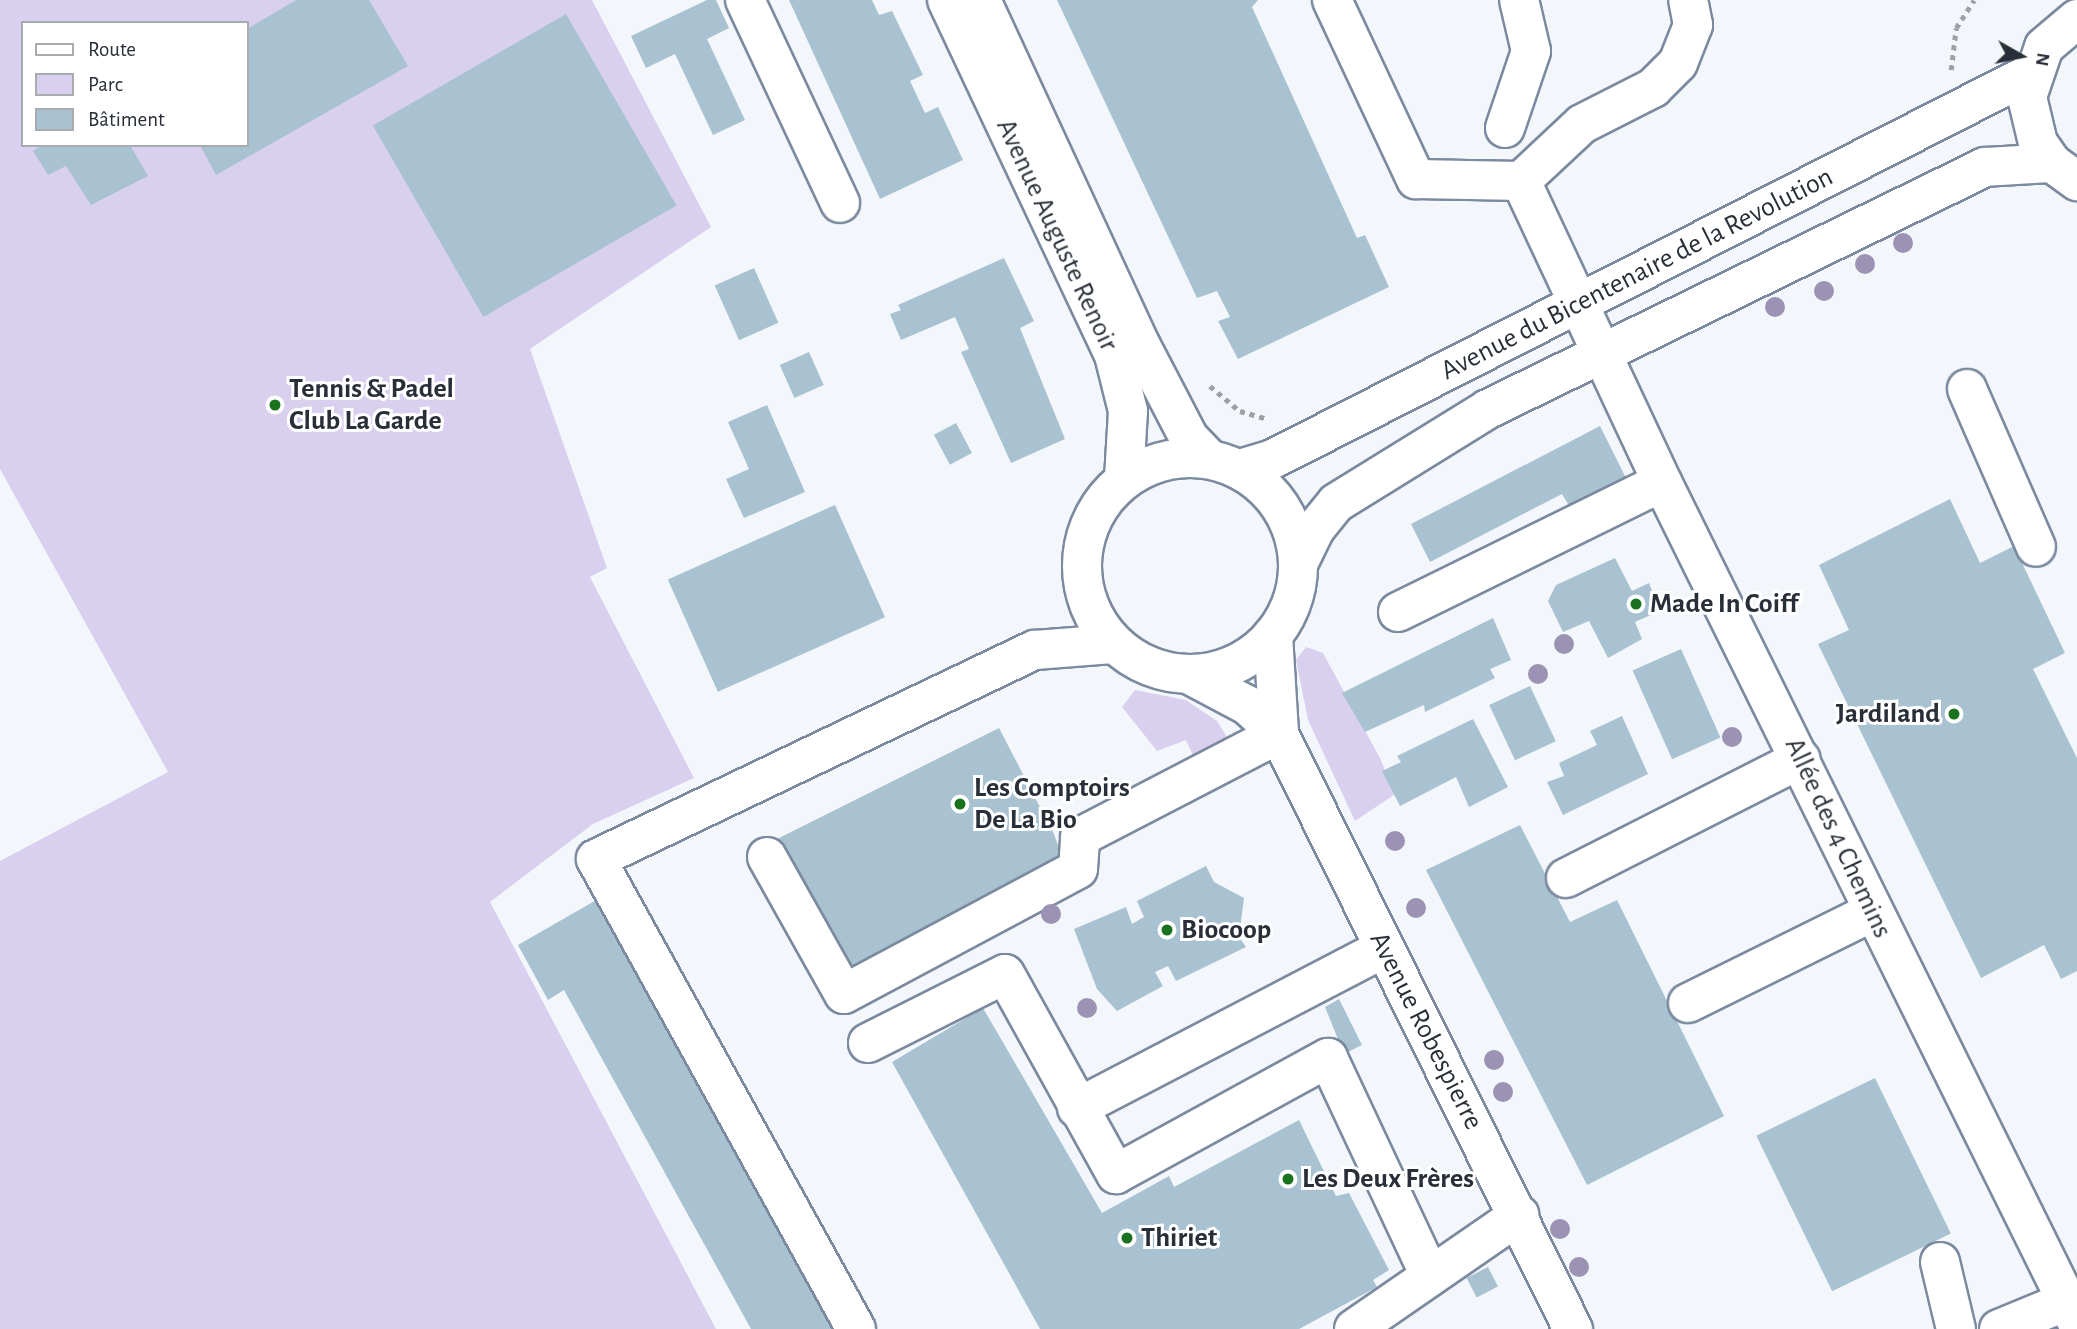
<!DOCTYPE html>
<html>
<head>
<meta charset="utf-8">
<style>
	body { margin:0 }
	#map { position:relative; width:2077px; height:1329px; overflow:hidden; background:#f3f7fb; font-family:"Alegreya Sans",sans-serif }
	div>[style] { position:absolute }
	.green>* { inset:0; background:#d9d0ef }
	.building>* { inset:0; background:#a8c2d1; transform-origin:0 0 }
	.path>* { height:4.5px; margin-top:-2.25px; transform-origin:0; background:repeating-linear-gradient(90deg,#9ca1a7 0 5px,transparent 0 10px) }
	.roads { filter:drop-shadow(2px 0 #7b8a9f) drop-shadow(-2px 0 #7b8a9f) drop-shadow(0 2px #7b8a9f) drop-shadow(0 -2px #7b8a9f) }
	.minor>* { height:38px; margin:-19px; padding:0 19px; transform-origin:19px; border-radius:19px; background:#fff }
	.minor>.ring { margin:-19px; padding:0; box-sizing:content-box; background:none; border:38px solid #fff; border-radius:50% }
	.major>* { height:38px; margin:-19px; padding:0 19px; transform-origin:19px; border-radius:19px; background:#fff }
	.trees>* { width:20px; height:20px; margin:-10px; border-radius:50%; background:#9c92b4 }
	.dots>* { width:19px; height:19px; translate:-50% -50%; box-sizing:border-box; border:4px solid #fff; border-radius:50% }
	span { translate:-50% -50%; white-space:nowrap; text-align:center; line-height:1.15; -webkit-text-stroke:6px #fff; paint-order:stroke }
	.street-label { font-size:28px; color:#292f38 }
	.poi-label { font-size:28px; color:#292f38; font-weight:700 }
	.left { translate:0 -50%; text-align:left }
	.right { translate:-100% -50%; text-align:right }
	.legend { position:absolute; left:21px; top:21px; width:228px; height:126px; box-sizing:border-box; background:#fff; border:2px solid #a9acaf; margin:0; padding:9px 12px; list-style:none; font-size:21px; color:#292f38 }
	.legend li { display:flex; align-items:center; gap:14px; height:35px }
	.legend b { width:35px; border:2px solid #a9acaf }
	.north { position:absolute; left:1986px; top:21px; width:70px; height:70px; -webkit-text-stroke:5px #fff; paint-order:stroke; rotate:99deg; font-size:19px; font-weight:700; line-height:28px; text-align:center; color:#292f38 }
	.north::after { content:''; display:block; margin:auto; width:24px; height:32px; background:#292f38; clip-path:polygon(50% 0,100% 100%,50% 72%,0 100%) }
</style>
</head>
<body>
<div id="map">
	<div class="green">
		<div style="clip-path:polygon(evenodd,0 0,592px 0,711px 227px,530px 349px,607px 568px,590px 577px,694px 778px,593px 824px,490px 902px,716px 1329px,0 1329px,0 861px,168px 772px,0 469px,0 0,23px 23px,247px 23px,247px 145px,23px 145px,23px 23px)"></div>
		<div style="clip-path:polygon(1306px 647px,1323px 653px,1381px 760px,1394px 795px,1355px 821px,1308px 720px,1296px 660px)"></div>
		<div style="clip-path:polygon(1135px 690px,1186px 700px,1217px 721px,1236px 752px,1196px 762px,1186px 740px,1157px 751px,1122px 707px)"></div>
	</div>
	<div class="building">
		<div style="clip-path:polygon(296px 0,369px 0,408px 66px,216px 175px,200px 145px,247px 145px,247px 29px)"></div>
		<div style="clip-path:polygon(707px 0,716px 0,729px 28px,707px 39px,745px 120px,713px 135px,675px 54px,646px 68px,631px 36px)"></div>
		<div style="clip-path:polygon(789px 0,872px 0,879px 15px,892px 11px,923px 75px,910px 81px,925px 113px,938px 107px,963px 160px,880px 199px)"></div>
		<div style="clip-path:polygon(1057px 0,1258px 0,1252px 7px,1357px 238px,1365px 235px,1389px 287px,1238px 359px,1218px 321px,1230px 317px,1217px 291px,1197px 298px)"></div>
		<div style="left:566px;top:14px;width:221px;height:223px;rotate:60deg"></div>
		<div style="clip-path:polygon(42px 145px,130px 145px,148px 176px,91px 205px,66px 166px,48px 175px,33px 151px)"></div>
		<div style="clip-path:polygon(1004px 258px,1034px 321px,1020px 328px,1065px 439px,1011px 463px,961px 352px,969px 349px,955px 317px,901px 340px,890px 314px,901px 310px,898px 305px)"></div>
		<div style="left:754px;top:268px;width:60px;height:43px;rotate:66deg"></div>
		<div style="left:809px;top:352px;width:36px;height:32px;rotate:66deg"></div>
		<div style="clip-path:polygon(767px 405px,805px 492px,744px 518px,726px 479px,749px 469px,728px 422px)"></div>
		<div style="left:956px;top:423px;width:34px;height:25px;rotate:62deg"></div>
		<div style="clip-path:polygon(1600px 426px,1627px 480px,1571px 509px,1562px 494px,1430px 562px,1411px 524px)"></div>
		<div style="clip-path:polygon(1950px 499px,1980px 563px,2014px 546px,2065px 653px,2033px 669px,2077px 758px,2077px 971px,2061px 979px,2044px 945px,1981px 978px,1818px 644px,1849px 630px,1819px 565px)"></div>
		<div style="left:835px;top:505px;width:123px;height:183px;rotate:66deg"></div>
		<div style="clip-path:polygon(1615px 558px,1632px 591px,1649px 583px,1660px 611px,1635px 622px,1642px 639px,1608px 658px,1589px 621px,1563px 632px,1548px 601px,1556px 585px)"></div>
		<div style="clip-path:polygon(1493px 618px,1511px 660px,1490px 669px,1495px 678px,1425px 712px,1424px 705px,1365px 732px,1342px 693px)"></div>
		<div style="left:1681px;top:649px;width:97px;height:53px;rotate:66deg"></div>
		<div style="left:1530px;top:686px;width:61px;height:45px;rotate:65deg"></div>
		<div style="clip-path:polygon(1622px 716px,1648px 774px,1563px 815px,1547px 782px,1564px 776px,1559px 763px,1597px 745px,1590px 731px)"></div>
		<div style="clip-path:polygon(1473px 719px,1508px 787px,1469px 807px,1456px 777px,1400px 806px,1382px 771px,1401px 762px,1397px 756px)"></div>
		<div style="clip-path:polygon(999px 728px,1054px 834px,1067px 870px,846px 978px,777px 839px)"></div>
		<div style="clip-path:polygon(1520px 825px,1570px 922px,1617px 900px,1724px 1116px,1587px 1185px,1426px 870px)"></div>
		<div style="clip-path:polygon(1206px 866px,1214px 882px,1244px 898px,1239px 937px,1246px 947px,1176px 981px,1168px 966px,1155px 972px,1163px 986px,1117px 1011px,1097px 989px,1074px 929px,1126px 907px,1132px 924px,1144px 917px,1137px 901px)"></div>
		<div style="clip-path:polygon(598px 899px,807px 1281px,834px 1329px,751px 1329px,564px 990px,548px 1000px,518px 945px)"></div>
		<div style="clip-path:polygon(1339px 999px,1362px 1045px,1344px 1054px,1325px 1007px)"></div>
		<div style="clip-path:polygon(983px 1008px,1102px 1213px,1169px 1176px,1174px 1187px,1299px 1120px,1336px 1196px,1349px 1193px,1389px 1270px,1373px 1280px,1377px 1287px,1299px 1329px,1040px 1329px,892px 1062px)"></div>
		<div style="left:1875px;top:1078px;width:173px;height:132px;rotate:64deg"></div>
		<div style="left:1488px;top:1267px;width:22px;height:24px;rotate:63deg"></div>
	</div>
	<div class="path">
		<div style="left:1951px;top:70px;width:42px;rotate:-83.2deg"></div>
		<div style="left:1956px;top:28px;width:33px;rotate:-57deg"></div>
		<div style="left:1210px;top:386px;width:39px;rotate:40deg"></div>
		<div style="left:1240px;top:411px;width:26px;rotate:16deg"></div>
	</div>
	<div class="roads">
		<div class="minor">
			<div style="left:745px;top:0;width:224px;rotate:64.9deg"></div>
			<div style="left:947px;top:0;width:392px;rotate:64.8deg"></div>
			<div style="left:1114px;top:355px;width:58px;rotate:76deg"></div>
			<div style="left:1128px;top:411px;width:68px;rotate:93.4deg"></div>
			<div style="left:981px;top:0;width:377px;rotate:65.2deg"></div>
			<div style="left:1139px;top:342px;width:108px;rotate:62.5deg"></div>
			<div style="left:1189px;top:438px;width:28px;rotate:46deg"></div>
			<div style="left:1332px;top:0;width:198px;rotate:64.9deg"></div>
			<div style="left:1416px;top:179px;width:105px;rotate:1.1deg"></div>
			<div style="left:1521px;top:181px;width:83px;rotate:-43.1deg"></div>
			<div style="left:1582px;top:124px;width:80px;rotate:-26.9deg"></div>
			<div style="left:1653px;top:88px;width:35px;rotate:-45deg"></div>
			<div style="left:1678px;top:63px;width:41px;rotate:-68.5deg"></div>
			<div style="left:1693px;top:25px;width:25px;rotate:-101deg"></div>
			<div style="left:1505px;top:128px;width:81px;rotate:-71.3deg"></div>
			<div style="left:1531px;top:51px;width:52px;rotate:-103.2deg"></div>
			<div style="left:1521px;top:181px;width:332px;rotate:64.9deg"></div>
			<div style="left:1662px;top:482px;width:937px;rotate:63.71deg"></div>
			<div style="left:1967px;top:389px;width:172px;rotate:66.4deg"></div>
			<div class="ring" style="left:1082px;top:458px;width:178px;height:178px"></div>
			<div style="left:1240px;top:469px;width:34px;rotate:-17deg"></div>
			<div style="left:1273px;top:459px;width:851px;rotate:-26.99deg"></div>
			<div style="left:1298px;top:564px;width:39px;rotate:-64deg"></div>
			<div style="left:1315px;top:529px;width:33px;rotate:-51deg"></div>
			<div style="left:1336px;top:503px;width:179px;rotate:-31.7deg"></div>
			<div style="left:1488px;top:409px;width:553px;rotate:-25.96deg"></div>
			<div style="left:1985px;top:167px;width:67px;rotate:-3.4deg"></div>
			<div style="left:1398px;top:612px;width:294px;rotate:-26.2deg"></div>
			<div style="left:1273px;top:635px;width:99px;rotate:86.5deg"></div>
			<div style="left:1279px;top:734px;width:664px;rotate:63.71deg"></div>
			<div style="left:1190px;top:675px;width:64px;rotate:27.8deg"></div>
			<div style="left:1247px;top:705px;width:43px;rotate:42.2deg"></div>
			<div style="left:767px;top:857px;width:157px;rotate:60.7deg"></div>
			<div style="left:844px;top:994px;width:265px;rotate:-28.1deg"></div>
			<div style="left:1078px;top:869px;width:32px;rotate:-86deg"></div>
			<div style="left:1080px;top:837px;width:224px;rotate:-27.4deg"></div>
			<div style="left:1566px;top:878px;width:263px;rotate:-26.9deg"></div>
			<div style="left:1688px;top:1003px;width:205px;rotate:-26.3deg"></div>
			<div style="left:868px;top:1043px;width:153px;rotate:-26.7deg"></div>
			<div style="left:1005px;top:974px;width:229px;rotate:61deg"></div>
			<div style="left:1116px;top:1174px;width:242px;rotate:-28.7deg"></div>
			<div style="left:1328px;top:1058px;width:241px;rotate:64.9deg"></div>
			<div style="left:1077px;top:1108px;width:345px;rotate:-27.5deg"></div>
			<div style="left:1940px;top:1262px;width:69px;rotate:76.6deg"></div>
			<div style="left:856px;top:1329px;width:537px;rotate:-118.95deg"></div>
			<div style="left:596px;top:859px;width:486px;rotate:-25.5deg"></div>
			<div style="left:1035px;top:650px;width:78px;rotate:-4.4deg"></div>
			<div style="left:1354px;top:1329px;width:201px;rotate:-34.6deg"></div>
			<div style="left:1999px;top:1329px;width:74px;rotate:-22.4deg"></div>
		</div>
		<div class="major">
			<div style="left:2077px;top:19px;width:43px;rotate:139.7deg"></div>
			<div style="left:2044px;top:47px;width:53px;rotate:108.8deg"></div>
			<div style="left:2027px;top:97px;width:47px;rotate:76.6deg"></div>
			<div style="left:2038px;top:143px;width:24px;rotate:55deg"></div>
			<div style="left:2052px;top:163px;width:31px;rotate:36deg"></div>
		</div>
	</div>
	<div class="trees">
		<div style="left:1903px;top:243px"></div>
		<div style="left:1865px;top:264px"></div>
		<div style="left:1824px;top:291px"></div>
		<div style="left:1775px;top:307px"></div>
		<div style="left:1564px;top:644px"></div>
		<div style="left:1538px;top:674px"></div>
		<div style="left:1732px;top:737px"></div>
		<div style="left:1395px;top:841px"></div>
		<div style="left:1416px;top:908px"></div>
		<div style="left:1051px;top:914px"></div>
		<div style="left:1087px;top:1008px"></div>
		<div style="left:1494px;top:1060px"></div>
		<div style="left:1503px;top:1092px"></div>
		<div style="left:1560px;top:1229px"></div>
		<div style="left:1579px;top:1267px"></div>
	</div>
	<div class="dots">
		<div style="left:275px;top:405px;background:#1a721f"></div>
		<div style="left:1636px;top:604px;background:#1a721f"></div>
		<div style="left:1954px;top:714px;background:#1a721f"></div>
		<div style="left:960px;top:804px;background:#1a721f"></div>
		<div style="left:1167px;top:930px;background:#1a721f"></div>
		<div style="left:1288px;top:1179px;background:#1a721f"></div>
		<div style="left:1127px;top:1238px;background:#1a721f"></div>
	</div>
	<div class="street-label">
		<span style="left:1057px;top:235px;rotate:65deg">Avenue Auguste Renoir</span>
		<span style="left:1637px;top:274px;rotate:-27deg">Avenue du Bicentenaire de la Revolution</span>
		<span style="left:1838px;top:838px;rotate:65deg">Allée des 4 Chemins</span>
		<span style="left:1426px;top:1031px;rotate:63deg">Avenue Robespierre</span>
	</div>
	<div class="poi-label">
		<span class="left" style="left:289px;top:405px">Tennis &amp; Padel<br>Club La Garde</span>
		<span class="left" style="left:1650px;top:604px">Made In Coiff</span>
		<span class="right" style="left:1940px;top:714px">Jardiland</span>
		<span class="left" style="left:974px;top:804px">Les Comptoirs<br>De La Bio</span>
		<span class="left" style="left:1181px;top:930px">Biocoop</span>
		<span class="left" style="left:1302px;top:1179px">Les Deux Frères</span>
		<span class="left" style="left:1141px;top:1238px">Thiriet</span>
	</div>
	<ul class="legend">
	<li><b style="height:9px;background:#fff"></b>Route</li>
	<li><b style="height:19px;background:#d9d0ef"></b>Parc</li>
	<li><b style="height:19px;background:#a8c2d1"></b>Bâtiment</li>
	</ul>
	<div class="north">N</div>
</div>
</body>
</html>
